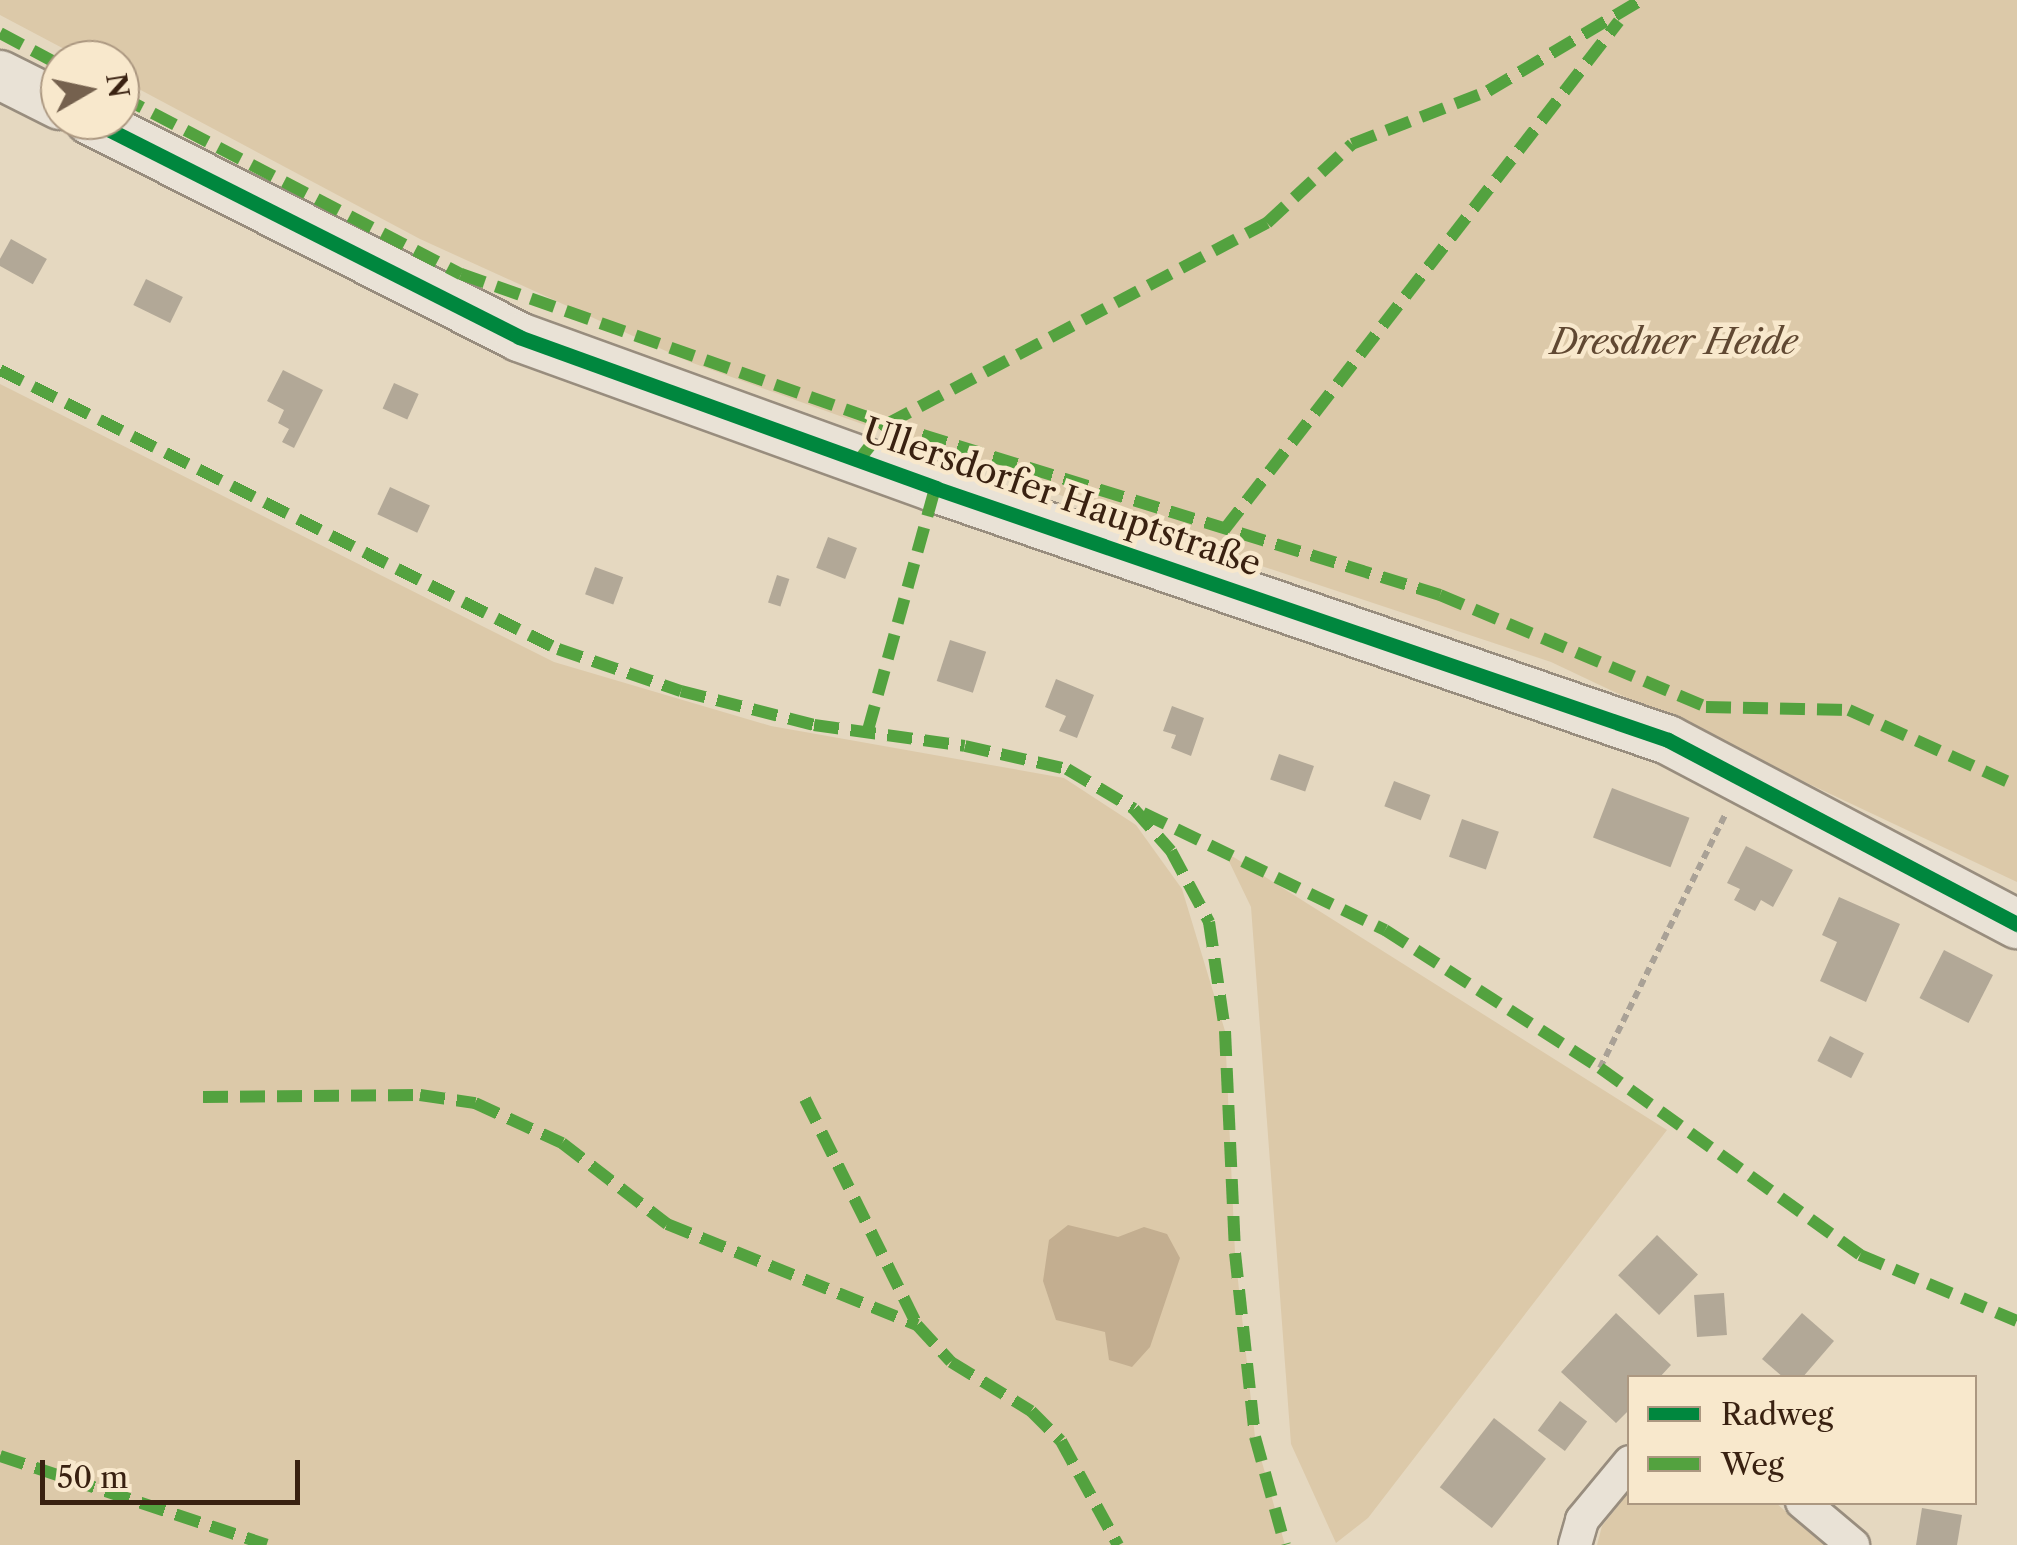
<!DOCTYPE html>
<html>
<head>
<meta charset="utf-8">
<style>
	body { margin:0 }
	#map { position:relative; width:2017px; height:1545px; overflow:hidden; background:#e5d8c0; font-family:"Libre Caslon Text",serif }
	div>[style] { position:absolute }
	.green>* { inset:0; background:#dcc9a9 }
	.water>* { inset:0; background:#c3ae90 }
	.building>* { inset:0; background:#b2a897; transform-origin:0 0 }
	.path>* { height:6px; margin-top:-3px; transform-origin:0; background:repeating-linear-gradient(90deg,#a9a196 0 8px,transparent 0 13px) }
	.roads { filter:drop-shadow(2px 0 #988d7e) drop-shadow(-2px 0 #988d7e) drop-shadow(0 2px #988d7e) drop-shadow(0 -2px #988d7e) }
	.minor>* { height:32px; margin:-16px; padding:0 16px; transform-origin:16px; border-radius:16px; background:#e9e2d6 }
	.secondary>* { height:48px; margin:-24px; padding:0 24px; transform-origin:24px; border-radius:24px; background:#e9e2d6 }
	.quiet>* { height:12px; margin-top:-6px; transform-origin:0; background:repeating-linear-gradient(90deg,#53a23f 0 25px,transparent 0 37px) }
	.cycleway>* { height:15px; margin:-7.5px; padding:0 7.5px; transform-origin:7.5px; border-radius:7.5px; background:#00873e }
	span { translate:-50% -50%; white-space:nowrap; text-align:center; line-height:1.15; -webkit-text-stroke:9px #f8e8cc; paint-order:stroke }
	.park-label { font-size:35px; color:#604832; font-style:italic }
	.street-label { font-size:35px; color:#392111 }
	.legend { position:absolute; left:1627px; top:1375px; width:350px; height:130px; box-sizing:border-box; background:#f8e8cc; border:2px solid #ac9881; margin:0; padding:12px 18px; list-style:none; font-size:30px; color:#392111 }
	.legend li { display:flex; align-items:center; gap:20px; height:50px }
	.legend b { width:50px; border:2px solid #ac9881 }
	.north { position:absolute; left:40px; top:40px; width:100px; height:100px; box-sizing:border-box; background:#f8e8cc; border:2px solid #ac9881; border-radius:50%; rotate:81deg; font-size:28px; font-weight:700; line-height:40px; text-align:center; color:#392111 }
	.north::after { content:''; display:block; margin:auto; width:35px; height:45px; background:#75614e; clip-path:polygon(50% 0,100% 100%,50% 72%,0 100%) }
	.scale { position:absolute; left:40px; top:1460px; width:260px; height:45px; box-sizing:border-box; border:5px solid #392111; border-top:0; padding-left:12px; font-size:30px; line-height:35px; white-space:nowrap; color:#392111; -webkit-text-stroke:8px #f8e8cc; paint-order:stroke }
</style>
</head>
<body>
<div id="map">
	<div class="green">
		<div style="clip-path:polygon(0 0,2017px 0,2017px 882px,1551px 662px,1204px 547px,690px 362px,420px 239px,120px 79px,120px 60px,85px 60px,0 15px)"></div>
		<div style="clip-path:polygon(0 384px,554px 662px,771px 726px,1064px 778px,1136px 825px,1182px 889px,1225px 1031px,1235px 1253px,1255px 1437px,1285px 1545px,0 1545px)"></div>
		<div style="clip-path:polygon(1224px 851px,1667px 1130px,1368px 1518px,1336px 1543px,1291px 1444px,1251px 907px)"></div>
		<div style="clip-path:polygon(1629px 1492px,1630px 1502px,1776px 1503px,1824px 1545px,1597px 1545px,1602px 1526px)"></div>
	</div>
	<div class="water">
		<div style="clip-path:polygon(1068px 1225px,1118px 1237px,1144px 1227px,1167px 1234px,1180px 1258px,1150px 1347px,1132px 1367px,1109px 1360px,1105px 1332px,1056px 1320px,1043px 1281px,1049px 1240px)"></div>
	</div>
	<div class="building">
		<div style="left:11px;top:239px;width:41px;height:29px;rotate:29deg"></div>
		<div style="left:146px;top:279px;width:41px;height:29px;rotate:26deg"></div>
		<div style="clip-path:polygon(283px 370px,323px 390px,294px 448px,282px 442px,289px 429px,278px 423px,284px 410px,267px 401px)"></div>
		<div style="left:394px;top:383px;width:27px;height:28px;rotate:24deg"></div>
		<div style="left:390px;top:487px;width:44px;height:30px;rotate:25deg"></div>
		<div style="left:828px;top:537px;width:31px;height:33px;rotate:21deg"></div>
		<div style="left:595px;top:567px;width:30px;height:29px;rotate:20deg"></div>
		<div style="left:777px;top:575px;width:13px;height:29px;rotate:18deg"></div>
		<div style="left:950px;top:640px;width:38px;height:43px;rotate:18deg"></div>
		<div style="clip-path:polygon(1056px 679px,1094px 695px,1077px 738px,1059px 731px,1066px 716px,1045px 707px)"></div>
		<div style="clip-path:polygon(1172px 706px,1204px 718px,1191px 756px,1171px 748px,1176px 735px,1163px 731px)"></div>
		<div style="left:1279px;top:754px;width:37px;height:27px;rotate:19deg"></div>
		<div style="left:1394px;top:781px;width:39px;height:27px;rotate:21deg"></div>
		<div style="left:1612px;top:788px;width:83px;height:53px;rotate:21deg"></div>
		<div style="left:1462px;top:819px;width:39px;height:40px;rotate:19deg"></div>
		<div style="clip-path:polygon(1746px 846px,1793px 870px,1773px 907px,1761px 900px,1755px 911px,1734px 900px,1740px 889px,1727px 883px)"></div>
		<div style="clip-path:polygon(1839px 897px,1900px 924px,1866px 1002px,1820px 981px,1837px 942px,1822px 935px)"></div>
		<div style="left:1944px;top:950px;width:55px;height:54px;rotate:27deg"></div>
		<div style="left:1830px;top:1036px;width:38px;height:28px;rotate:27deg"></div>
		<div style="left:1657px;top:1235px;width:57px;height:56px;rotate:44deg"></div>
		<div style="left:1724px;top:1293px;width:42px;height:30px;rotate:86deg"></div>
		<div style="clip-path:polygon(1616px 1313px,1671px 1365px,1659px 1378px,1630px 1378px,1630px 1409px,1616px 1423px,1561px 1372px)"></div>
		<div style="clip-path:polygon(1802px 1313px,1834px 1341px,1802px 1378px,1784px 1378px,1762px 1359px)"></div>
		<div style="left:1560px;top:1401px;width:34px;height:37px;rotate:37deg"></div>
		<div style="left:1494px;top:1418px;width:66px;height:88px;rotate:38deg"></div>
		<div style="clip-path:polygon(1922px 1508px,1962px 1515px,1957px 1545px,1916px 1545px)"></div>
	</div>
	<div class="path">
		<div style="left:1600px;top:1068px;width:284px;rotate:-63.7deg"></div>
	</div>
	<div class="roads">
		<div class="minor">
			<div style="left:1802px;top:1502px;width:67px;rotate:40.1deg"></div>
			<div style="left:1575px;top:1545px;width:26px;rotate:-74deg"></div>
			<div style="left:1582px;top:1520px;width:75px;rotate:-50.4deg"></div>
		</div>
		<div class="secondary">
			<div style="left:0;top:75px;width:67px;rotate:26.6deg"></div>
			<div style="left:90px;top:120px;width:481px;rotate:26.8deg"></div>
			<div style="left:519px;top:337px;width:443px;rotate:19.9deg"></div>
			<div style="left:935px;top:488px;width:775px;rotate:18.97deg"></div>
			<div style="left:1668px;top:740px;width:395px;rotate:27.8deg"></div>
		</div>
	</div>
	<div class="quiet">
		<div style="left:0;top:33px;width:68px;rotate:28.1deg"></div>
		<div style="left:120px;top:96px;width:385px;rotate:27.6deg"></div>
		<div style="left:461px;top:274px;width:452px;rotate:19.4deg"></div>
		<div style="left:887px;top:424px;width:579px;rotate:17.18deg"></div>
		<div style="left:1440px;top:595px;width:289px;rotate:22.8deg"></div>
		<div style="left:1706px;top:707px;width:143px;rotate:1.2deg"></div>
		<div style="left:1849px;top:710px;width:184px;rotate:24.3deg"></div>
		<div style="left:0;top:370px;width:624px;rotate:26.57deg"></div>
		<div style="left:558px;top:649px;width:130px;rotate:18.9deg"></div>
		<div style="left:681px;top:691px;width:137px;rotate:14.3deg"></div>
		<div style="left:814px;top:725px;width:152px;rotate:7.9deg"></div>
		<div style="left:965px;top:746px;width:105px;rotate:12.7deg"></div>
		<div style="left:1067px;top:769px;width:78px;rotate:30.8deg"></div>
		<div style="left:1134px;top:809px;width:56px;rotate:48.6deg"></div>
		<div style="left:1171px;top:851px;width:81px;rotate:61.8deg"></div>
		<div style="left:1209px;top:922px;width:110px;rotate:81.6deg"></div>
		<div style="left:1225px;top:1031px;width:222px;rotate:87.4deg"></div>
		<div style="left:1235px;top:1253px;width:185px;rotate:83.8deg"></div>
		<div style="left:1255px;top:1437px;width:112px;rotate:74.5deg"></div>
		<div style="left:859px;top:460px;width:46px;rotate:-52.1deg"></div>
		<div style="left:887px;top:424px;width:430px;rotate:-27.9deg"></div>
		<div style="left:1267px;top:223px;width:116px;rotate:-42.9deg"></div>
		<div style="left:1352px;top:144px;width:146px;rotate:-21.3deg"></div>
		<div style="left:1488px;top:91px;width:178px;rotate:-30.7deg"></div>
		<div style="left:1224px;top:530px;width:644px;rotate:-52.19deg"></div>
		<div style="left:868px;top:730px;width:251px;rotate:-74.5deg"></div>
		<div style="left:1143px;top:813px;width:269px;rotate:25.8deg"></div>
		<div style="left:1385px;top:930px;width:255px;rotate:32.7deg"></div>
		<div style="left:1600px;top:1068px;width:320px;rotate:35.7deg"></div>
		<div style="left:1860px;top:1255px;width:170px;rotate:22.8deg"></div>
		<div style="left:203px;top:1097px;width:217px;rotate:-0.5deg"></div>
		<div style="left:420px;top:1095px;width:56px;rotate:8.3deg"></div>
		<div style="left:475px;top:1103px;width:96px;rotate:24.7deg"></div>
		<div style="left:562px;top:1143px;width:133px;rotate:37.6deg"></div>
		<div style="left:667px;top:1224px;width:270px;rotate:22deg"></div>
		<div style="left:805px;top:1099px;width:252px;rotate:63.6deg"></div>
		<div style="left:917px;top:1325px;width:50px;rotate:47.4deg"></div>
		<div style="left:951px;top:1362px;width:94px;rotate:31.5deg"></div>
		<div style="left:1031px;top:1411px;width:42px;rotate:45deg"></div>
		<div style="left:1061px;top:1441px;width:119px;rotate:61.3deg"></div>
		<div style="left:0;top:1456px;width:281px;rotate:18.4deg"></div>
	</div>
	<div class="cycleway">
		<div style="left:90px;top:120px;width:481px;rotate:26.8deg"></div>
		<div style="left:519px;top:337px;width:443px;rotate:19.9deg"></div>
		<div style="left:935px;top:488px;width:775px;rotate:18.97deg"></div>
		<div style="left:1668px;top:740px;width:395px;rotate:27.8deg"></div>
	</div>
	<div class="park-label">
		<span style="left:1674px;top:342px">Dresdner Heide</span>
	</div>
	<div class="street-label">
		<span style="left:1062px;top:497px;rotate:19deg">Ullersdorfer Hauptstraße</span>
	</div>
	<ul class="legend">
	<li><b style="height:12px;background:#00873e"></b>Radweg</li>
	<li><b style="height:12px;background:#53a23f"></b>Weg</li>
	</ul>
	<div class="north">N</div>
	<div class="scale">50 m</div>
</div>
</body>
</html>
